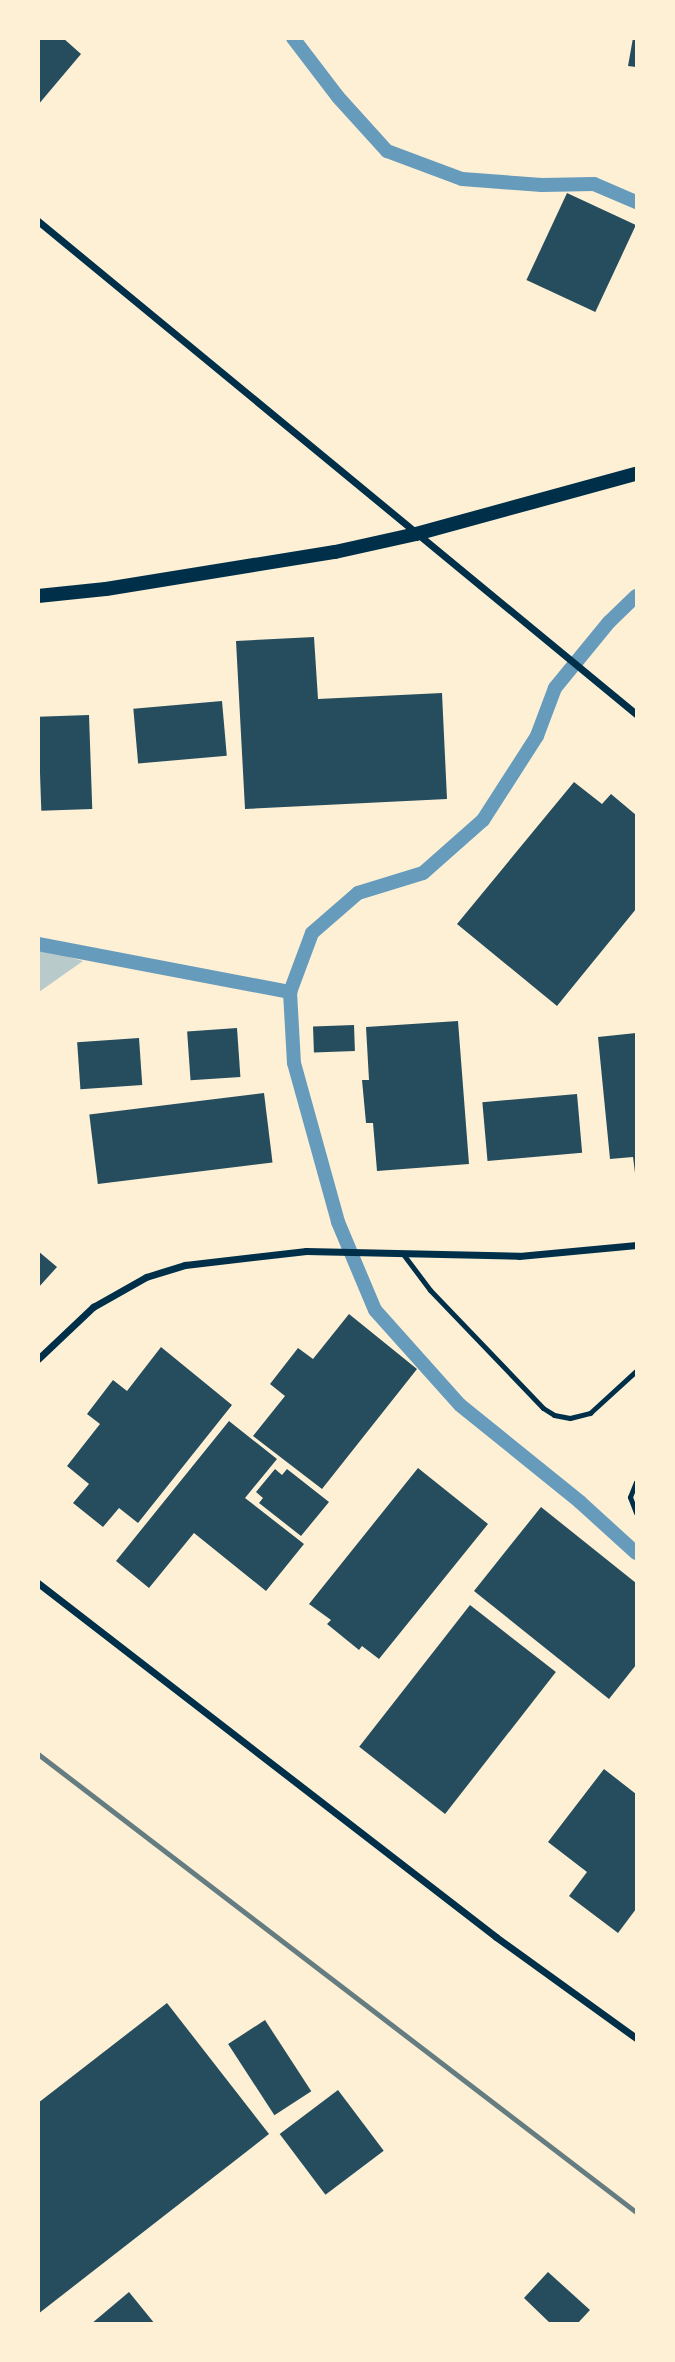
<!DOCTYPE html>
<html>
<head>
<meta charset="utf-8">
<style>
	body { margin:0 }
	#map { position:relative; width:675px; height:2362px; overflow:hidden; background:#fdf0d5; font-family:Inter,sans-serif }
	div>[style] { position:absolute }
	.green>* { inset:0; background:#b9caca }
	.stream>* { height:14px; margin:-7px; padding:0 7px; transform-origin:7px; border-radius:7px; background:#669bbc }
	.building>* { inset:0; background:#264d5e; transform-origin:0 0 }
	.service>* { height:5px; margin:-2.5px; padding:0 2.5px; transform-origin:2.5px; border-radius:2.5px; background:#003049 }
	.minor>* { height:7px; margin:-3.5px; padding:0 3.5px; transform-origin:3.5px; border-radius:3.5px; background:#003049 }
	.secondary>* { height:14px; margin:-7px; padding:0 7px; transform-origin:7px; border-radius:7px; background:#003049 }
	.rail>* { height:5px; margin:-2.5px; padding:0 2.5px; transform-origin:2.5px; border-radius:2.5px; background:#657d81 }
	span { translate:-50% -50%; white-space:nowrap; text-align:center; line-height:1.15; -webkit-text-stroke:5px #fdf0d5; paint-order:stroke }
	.frame { position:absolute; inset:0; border:40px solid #fdf0d5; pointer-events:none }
</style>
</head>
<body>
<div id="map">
	<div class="green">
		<div style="clip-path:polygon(39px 948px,45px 950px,83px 961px,39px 992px)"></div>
	</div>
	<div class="stream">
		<div style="left:293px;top:38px;width:74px;rotate:52.7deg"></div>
		<div style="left:338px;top:97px;width:73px;rotate:47.8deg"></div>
		<div style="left:387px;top:151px;width:80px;rotate:20.5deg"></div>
		<div style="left:462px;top:179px;width:80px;rotate:4.3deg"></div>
		<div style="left:542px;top:185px;width:52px;rotate:-1.1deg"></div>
		<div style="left:594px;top:184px;width:46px;rotate:23.2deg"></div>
		<div style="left:636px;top:596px;width:37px;rotate:136deg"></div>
		<div style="left:609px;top:622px;width:85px;rotate:129.3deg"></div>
		<div style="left:555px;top:688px;width:51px;rotate:110.6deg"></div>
		<div style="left:537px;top:736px;width:100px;rotate:122.7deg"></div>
		<div style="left:483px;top:820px;width:80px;rotate:138.5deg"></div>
		<div style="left:423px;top:873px;width:68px;rotate:162.9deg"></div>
		<div style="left:358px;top:893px;width:61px;rotate:139deg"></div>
		<div style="left:312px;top:933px;width:63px;rotate:110.4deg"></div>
		<div style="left:290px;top:992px;width:71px;rotate:86.8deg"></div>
		<div style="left:294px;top:1063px;width:165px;rotate:74.5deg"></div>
		<div style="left:338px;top:1222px;width:95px;rotate:67.2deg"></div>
		<div style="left:375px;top:1310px;width:127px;rotate:48.2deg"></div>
		<div style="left:460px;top:1405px;width:154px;rotate:38.9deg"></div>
		<div style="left:580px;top:1502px;width:76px;rotate:42.3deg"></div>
		<div style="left:38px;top:944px;width:257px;rotate:10.8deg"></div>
	</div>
	<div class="building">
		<div style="clip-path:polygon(38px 38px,63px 38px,81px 54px,38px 105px)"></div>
		<div style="clip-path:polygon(633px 38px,636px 38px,636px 67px,628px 66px)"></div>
		<div style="left:567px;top:193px;width:76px;height:96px;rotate:25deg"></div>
		<div style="clip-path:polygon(314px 637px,318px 699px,442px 693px,447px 799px,245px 809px,236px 641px)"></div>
		<div style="left:222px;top:701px;width:55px;height:89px;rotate:85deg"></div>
		<div style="left:89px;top:715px;width:94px;height:51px;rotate:88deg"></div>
		<div style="clip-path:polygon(574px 782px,602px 804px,611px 794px,636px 815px,636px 909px,557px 1006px,457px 924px)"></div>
		<div style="clip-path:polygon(458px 1021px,469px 1164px,377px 1171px,373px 1123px,366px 1123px,362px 1080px,369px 1080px,366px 1027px)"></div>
		<div style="left:354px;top:1025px;width:26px;height:41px;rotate:88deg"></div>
		<div style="left:237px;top:1028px;width:49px;height:50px;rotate:86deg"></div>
		<div style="clip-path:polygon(636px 1033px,636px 1173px,635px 1173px,633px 1157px,610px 1159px,598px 1037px)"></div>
		<div style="left:139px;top:1038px;width:47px;height:62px;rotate:86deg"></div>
		<div style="left:264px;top:1093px;width:70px;height:176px;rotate:83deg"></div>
		<div style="left:577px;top:1094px;width:59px;height:95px;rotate:85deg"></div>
		<div style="clip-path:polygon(38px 1251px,57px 1267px,38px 1288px)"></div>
		<div style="clip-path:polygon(349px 1314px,417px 1369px,322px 1489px,253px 1436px,285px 1396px,270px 1384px,298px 1348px,313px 1359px)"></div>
		<div style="clip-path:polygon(161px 1347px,232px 1405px,138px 1523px,119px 1508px,103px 1527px,73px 1503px,89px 1484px,67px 1466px,100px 1424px,87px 1414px,113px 1380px,127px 1391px)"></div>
		<div style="clip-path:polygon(229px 1421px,277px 1459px,245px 1498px,304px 1544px,266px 1591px,194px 1533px,149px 1588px,116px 1561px)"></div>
		<div style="clip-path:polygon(418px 1468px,488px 1524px,379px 1659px,362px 1646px,359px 1650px,327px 1624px,331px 1620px,309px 1604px)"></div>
		<div style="clip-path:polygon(275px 1469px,282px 1475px,287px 1469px,329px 1502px,301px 1536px,259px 1503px,263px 1498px,256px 1492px)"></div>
		<div style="clip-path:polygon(541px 1507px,636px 1583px,636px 1665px,609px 1699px,474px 1591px)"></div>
		<div style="left:470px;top:1605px;width:109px;height:180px;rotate:38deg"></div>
		<div style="clip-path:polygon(604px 1769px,636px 1794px,636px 1909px,618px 1933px,569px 1896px,587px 1872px,548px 1842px)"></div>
		<div style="clip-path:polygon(167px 2003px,269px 2134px,38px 2314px,38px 2103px)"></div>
		<div style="left:265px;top:2020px;width:85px;height:44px;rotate:57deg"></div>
		<div style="left:338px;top:2090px;width:76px;height:73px;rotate:53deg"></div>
		<div style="clip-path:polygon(548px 2272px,590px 2310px,577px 2324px,551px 2324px,524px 2298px)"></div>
		<div style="clip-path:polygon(129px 2292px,155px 2324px,91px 2324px)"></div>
	</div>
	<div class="service">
		<div style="left:403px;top:1254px;width:45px;rotate:53.1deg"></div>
		<div style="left:430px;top:1290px;width:163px;rotate:46.2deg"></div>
		<div style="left:543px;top:1408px;width:13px;rotate:32deg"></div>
		<div style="left:554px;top:1415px;width:16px;rotate:11deg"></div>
		<div style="left:570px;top:1418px;width:21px;rotate:-14deg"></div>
		<div style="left:590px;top:1413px;width:62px;rotate:-42.4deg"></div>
		<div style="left:636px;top:1482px;width:16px;rotate:112deg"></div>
		<div style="left:630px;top:1497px;width:17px;rotate:69deg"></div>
	</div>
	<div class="minor">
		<div style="left:38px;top:221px;width:775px;rotate:39.5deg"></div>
		<div style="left:38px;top:1359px;width:76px;rotate:-43.4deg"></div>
		<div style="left:93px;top:1307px;width:61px;rotate:-29.5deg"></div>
		<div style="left:146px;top:1277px;width:41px;rotate:-17.1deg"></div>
		<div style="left:185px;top:1265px;width:122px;rotate:-6.6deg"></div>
		<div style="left:306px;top:1251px;width:213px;rotate:1.3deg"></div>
		<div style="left:519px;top:1256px;width:118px;rotate:-5.4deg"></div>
		<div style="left:38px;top:1583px;width:579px;rotate:37.7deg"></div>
		<div style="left:496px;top:1937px;width:173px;rotate:35.8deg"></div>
	</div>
	<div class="secondary">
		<div style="left:38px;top:596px;width:68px;rotate:-5.9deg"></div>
		<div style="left:106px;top:589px;width:232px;rotate:-9.2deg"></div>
		<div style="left:335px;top:552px;width:83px;rotate:-12.5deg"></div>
		<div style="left:416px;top:534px;width:228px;rotate:-15.3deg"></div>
	</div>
	<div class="rail">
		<div style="left:38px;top:1754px;width:753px;rotate:37.45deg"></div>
	</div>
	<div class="frame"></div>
</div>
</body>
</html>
